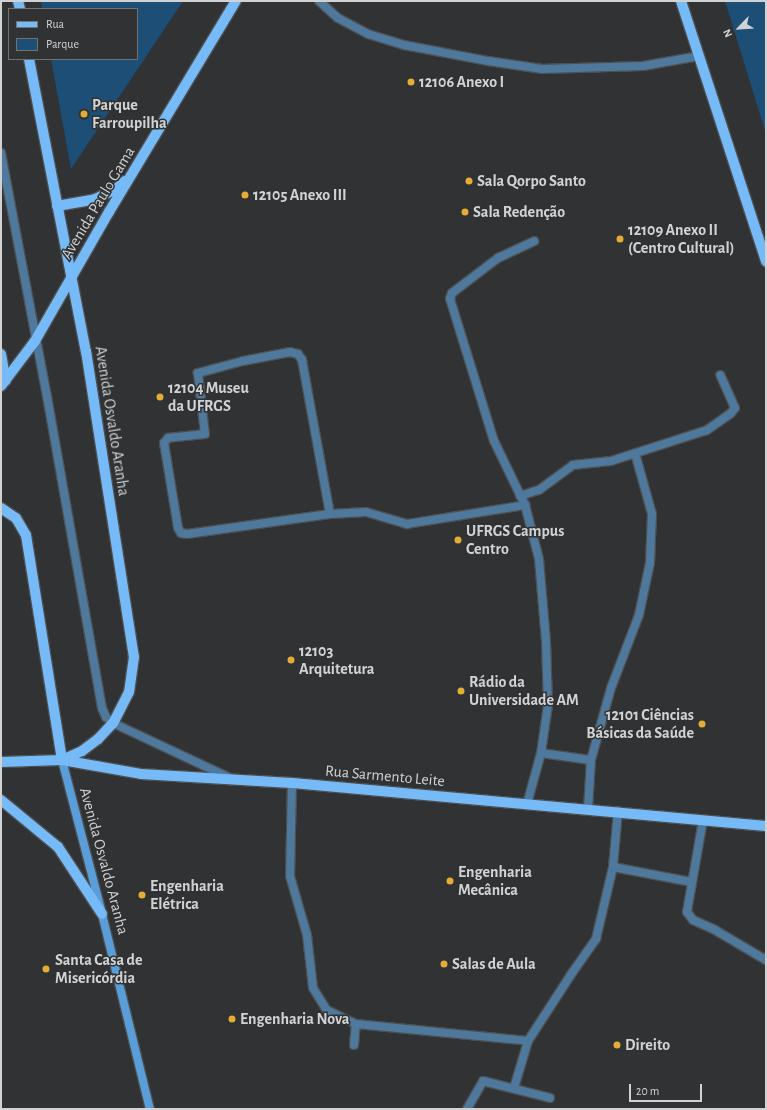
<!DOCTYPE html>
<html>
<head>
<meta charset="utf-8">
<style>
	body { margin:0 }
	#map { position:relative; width:767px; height:1110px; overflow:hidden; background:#303233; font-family:"Alegreya Sans",sans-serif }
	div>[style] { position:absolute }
	.green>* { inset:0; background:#1c4e76 }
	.roads { filter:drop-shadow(1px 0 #4d4f50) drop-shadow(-1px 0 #4d4f50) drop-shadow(0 1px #4d4f50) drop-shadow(0 -1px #4d4f50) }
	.lane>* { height:8px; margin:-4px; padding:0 4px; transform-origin:4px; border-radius:4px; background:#4e789c }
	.secondary>* { height:8px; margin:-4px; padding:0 4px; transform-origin:4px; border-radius:4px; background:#599ed9 }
	.primary>* { height:10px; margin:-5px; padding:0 5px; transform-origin:5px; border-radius:5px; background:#76bbf8 }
	.dots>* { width:11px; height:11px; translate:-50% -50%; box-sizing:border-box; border:2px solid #303233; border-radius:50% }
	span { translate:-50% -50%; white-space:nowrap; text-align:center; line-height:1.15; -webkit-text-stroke:3px #303233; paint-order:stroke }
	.poi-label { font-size:16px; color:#d1d2d3; font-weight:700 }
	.left { translate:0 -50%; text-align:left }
	.right { translate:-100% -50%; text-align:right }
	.street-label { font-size:16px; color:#d1d2d3 }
	.frame { position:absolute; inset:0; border:2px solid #d1d2d3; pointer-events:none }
	.legend { position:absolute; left:8px; top:8px; width:130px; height:52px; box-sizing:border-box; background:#303233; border:1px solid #707273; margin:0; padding:5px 7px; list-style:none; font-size:12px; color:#d1d2d3 }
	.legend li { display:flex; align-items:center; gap:8px; height:20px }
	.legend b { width:20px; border:1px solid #707273 }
	.north { position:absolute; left:719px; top:8px; width:40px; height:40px; -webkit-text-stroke:3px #303233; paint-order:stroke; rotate:245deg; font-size:11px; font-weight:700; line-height:16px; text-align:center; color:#d1d2d3 }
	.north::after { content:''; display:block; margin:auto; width:14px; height:18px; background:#d1d2d3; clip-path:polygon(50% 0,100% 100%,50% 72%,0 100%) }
	.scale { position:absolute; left:629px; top:1084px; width:73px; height:18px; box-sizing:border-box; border:2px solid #d1d2d3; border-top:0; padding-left:5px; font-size:12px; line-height:14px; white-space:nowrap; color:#d1d2d3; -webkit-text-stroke:3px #303233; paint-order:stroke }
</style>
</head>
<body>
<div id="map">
	<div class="green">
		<div style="clip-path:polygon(41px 1px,183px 1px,71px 169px,51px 59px,137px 59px,137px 9px,42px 9px)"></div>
		<div style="clip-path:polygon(725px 1px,766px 1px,766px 134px)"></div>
	</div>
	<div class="roads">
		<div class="lane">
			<div style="left:319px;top:1px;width:25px;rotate:42deg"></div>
			<div style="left:338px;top:18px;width:34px;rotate:28deg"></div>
			<div style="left:368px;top:34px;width:38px;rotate:17deg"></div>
			<div style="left:404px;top:45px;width:86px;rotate:10.8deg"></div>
			<div style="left:488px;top:61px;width:55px;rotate:8.4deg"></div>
			<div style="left:542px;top:69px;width:101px;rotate:-1.7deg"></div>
			<div style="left:643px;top:66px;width:57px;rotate:-10.1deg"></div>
			<div style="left:1px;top:153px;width:247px;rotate:79.3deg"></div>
			<div style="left:47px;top:396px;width:317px;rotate:80deg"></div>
			<div style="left:102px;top:708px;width:10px;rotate:66deg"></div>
			<div style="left:106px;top:717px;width:9px;rotate:41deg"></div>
			<div style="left:113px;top:723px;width:129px;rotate:25.2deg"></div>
			<div style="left:520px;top:496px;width:20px;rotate:-18deg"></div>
			<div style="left:539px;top:490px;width:42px;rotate:-36.3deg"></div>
			<div style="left:573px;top:465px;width:38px;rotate:-6deg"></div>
			<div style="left:611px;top:461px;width:101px;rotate:-17.9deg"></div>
			<div style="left:707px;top:430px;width:29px;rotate:-35deg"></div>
			<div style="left:731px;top:413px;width:6px;rotate:-51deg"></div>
			<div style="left:735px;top:408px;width:36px;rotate:-114deg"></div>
			<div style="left:330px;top:514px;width:157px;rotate:-100.3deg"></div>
			<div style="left:302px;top:360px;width:7px;rotate:-124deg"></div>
			<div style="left:298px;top:354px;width:8px;rotate:-166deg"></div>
			<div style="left:290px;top:352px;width:48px;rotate:169.2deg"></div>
			<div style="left:243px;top:361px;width:47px;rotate:165.1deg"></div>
			<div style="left:198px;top:373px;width:61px;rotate:83.5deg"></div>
			<div style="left:205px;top:434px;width:37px;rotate:174deg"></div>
			<div style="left:168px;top:438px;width:6px;rotate:129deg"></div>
			<div style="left:164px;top:443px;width:86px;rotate:80.6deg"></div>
			<div style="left:178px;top:528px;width:6px;rotate:59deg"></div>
			<div style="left:181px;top:533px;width:6px;rotate:9deg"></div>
			<div style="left:187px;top:534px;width:144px;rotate:-8deg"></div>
			<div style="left:330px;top:514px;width:36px;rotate:-3deg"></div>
			<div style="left:366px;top:512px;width:43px;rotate:16.3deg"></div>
			<div style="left:407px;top:524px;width:120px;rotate:-9.1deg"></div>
			<div style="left:541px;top:753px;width:50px;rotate:8deg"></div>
			<div style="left:292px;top:783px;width:93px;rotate:91.2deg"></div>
			<div style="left:290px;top:876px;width:61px;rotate:73.9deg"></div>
			<div style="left:307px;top:935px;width:53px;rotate:83.5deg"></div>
			<div style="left:313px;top:988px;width:26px;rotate:58deg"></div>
			<div style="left:327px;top:1010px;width:32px;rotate:26deg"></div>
			<div style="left:527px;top:804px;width:53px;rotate:-74.6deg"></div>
			<div style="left:541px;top:753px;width:49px;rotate:-81.7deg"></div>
			<div style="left:548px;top:705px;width:64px;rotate:-91.8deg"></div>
			<div style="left:546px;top:641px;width:82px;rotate:-94.9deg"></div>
			<div style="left:539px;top:559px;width:56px;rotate:-104.5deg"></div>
			<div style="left:525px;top:505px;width:71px;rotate:-115.8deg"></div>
			<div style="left:494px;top:441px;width:149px;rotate:-107.2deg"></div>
			<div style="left:450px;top:299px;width:6px;rotate:-72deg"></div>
			<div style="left:452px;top:293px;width:58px;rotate:-37.3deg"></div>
			<div style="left:498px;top:258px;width:40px;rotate:-25deg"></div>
			<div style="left:588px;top:809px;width:49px;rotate:-86.5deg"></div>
			<div style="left:591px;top:760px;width:75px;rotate:-74.5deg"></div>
			<div style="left:611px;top:688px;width:78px;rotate:-69deg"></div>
			<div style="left:639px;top:615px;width:53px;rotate:-78.1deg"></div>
			<div style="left:650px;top:563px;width:49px;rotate:-87.7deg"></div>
			<div style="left:652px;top:514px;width:63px;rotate:-105.6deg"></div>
			<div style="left:703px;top:820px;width:93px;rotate:99.9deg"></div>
			<div style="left:687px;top:912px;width:10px;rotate:53deg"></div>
			<div style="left:693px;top:920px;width:24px;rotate:24deg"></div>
			<div style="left:715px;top:930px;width:59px;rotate:30.5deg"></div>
			<div style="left:613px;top:867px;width:80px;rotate:10.8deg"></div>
			<div style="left:354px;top:1045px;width:21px;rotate:-85deg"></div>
			<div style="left:356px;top:1024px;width:173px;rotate:5.6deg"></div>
			<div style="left:514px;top:1088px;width:49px;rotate:-73.4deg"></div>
			<div style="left:528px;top:1041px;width:81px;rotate:-57.1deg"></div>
			<div style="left:572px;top:973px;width:42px;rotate:-54.8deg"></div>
			<div style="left:596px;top:939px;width:74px;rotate:-76.7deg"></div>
			<div style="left:613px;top:867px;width:56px;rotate:-84.9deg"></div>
			<div style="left:467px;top:1109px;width:32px;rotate:-60deg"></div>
			<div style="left:483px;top:1081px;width:69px;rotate:14.2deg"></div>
		</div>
		<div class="secondary">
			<div style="left:62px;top:760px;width:159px;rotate:75.4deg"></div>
			<div style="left:102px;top:914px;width:201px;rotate:76.2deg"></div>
		</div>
		<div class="primary">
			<div style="left:18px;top:1px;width:8px;rotate:76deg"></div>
			<div style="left:681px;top:1px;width:274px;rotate:71.9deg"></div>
			<div style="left:29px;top:59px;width:298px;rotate:79deg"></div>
			<div style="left:86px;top:351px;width:310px;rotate:81.1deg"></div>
			<div style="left:134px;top:657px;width:35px;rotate:98deg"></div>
			<div style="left:129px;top:692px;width:35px;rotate:117deg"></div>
			<div style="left:113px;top:723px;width:22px;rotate:133deg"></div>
			<div style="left:98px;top:739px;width:20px;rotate:143deg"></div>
			<div style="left:82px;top:751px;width:22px;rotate:156deg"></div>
			<div style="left:57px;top:206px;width:39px;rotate:-10deg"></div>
			<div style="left:95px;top:199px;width:23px;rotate:-25deg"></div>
			<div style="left:116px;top:189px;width:12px;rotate:-42deg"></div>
			<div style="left:1px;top:354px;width:27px;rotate:80deg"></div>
			<div style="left:1px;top:386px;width:56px;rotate:-52.9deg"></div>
			<div style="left:35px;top:341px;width:149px;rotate:-60.2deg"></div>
			<div style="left:109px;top:212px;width:246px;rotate:-59deg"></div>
			<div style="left:1px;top:508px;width:18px;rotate:34deg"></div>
			<div style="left:16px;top:518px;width:20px;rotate:60deg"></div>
			<div style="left:26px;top:535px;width:228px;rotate:80.9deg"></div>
			<div style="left:1px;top:762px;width:61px;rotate:-1.9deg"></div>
			<div style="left:62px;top:760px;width:80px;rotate:10deg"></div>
			<div style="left:141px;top:774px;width:151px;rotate:3.4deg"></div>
			<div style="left:292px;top:783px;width:476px;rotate:5.2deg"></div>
			<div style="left:1px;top:800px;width:74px;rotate:39.5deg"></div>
			<div style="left:58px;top:847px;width:80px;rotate:56.7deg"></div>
		</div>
	</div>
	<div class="dots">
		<div style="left:411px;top:82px;background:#e5ad36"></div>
		<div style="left:84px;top:114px;background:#e5ad36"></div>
		<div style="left:469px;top:181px;background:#e5ad36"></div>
		<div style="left:245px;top:195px;background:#e5ad36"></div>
		<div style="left:465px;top:212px;background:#e5ad36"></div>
		<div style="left:620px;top:239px;background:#e5ad36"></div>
		<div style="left:160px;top:397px;background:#e5ad36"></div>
		<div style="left:458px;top:540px;background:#e5ad36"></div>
		<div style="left:291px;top:660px;background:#e5ad36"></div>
		<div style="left:461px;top:691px;background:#e5ad36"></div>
		<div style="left:702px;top:724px;background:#e5ad36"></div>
		<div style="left:450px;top:881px;background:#e5ad36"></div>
		<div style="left:142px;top:895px;background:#e5ad36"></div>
		<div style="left:444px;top:964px;background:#e5ad36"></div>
		<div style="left:46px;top:969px;background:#e5ad36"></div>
		<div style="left:232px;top:1019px;background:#e5ad36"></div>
		<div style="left:617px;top:1045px;background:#e5ad36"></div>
	</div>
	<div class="poi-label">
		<span class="left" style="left:419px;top:82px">12106 Anexo I</span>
		<span class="left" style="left:92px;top:114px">Parque<br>Farroupilha</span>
		<span class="left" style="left:477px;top:181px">Sala Qorpo Santo</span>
		<span class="left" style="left:253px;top:195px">12105 Anexo III</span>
		<span class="left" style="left:473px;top:212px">Sala Redenção</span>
		<span class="left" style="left:628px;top:239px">12109 Anexo II<br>(Centro Cultural)</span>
		<span class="left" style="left:168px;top:397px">12104 Museu<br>da UFRGS</span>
		<span class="left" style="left:466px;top:540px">UFRGS Campus<br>Centro</span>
		<span class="left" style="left:299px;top:660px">12103<br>Arquitetura</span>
		<span class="left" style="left:469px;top:691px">Rádio da<br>Universidade AM</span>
		<span class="right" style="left:694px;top:724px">12101 Ciências<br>Básicas da Saúde</span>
		<span class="left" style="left:458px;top:881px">Engenharia<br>Mecânica</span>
		<span class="left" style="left:150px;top:895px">Engenharia<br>Elétrica</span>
		<span class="left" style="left:55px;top:969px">Santa Casa de<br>Misericórdia</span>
		<span class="left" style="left:452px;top:964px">Salas de Aula</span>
		<span class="left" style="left:240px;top:1019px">Engenharia Nova</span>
		<span class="left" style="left:625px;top:1045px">Direito</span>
	</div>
	<div class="street-label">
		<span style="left:98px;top:203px;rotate:-59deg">Avenida Paulo Gama</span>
		<span style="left:112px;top:421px;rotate:81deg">Avenida Osvaldo Aranha</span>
		<span style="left:385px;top:776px;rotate:5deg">Rua Sarmento Leite</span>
		<span style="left:104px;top:861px;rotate:75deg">Avenida Osvaldo Aranha</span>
	</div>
	<div class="frame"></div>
	<ul class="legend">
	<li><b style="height:5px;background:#76bbf8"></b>Rua</li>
	<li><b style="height:11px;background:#1c4e76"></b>Parque</li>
	</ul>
	<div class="north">N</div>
	<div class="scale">20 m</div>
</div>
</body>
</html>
